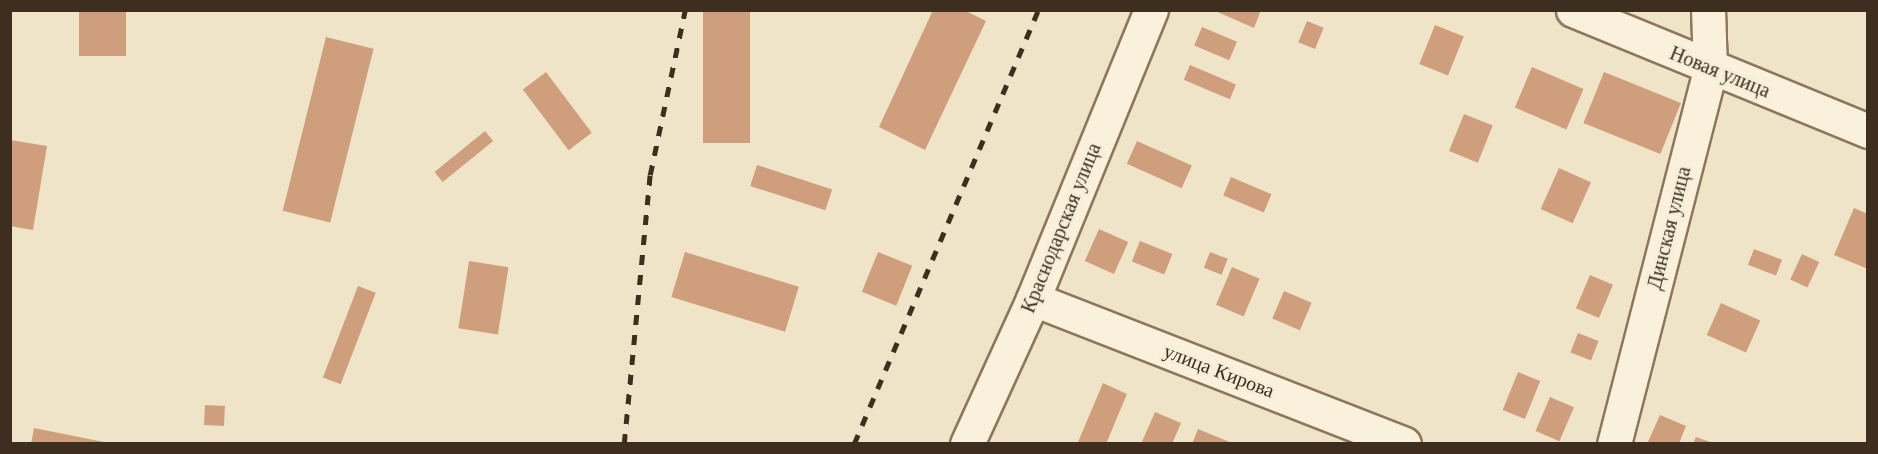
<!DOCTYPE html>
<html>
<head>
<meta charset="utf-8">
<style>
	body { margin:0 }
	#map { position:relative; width:1878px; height:454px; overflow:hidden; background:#f0e4c8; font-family:Georgia,serif }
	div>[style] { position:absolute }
	.building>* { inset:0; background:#cf9f7d; transform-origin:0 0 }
	.roads { filter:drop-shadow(2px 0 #8d765c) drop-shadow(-2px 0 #8d765c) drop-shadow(0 2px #8d765c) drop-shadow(0 -2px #8d765c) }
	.minor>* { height:33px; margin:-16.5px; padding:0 16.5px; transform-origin:16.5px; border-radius:16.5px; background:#faf1dc }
	.rail>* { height:4.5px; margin-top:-2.25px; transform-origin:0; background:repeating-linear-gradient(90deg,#3d2e20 0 10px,transparent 0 20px) }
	span { translate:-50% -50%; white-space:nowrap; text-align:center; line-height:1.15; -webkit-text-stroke:6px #f7eed8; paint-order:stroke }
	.street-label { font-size:20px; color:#3d2e20 }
	.frame { position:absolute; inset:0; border:12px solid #3d2e20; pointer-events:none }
</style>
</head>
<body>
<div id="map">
	<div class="building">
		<div style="left:79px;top:10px;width:47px;height:46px"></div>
		<div style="left:703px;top:10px;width:47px;height:133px"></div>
		<div style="clip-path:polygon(933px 10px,964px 10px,986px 21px,925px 150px,879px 127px)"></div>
		<div style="clip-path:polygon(1213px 10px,1261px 10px,1254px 28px)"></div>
		<div style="left:1307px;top:21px;width:18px;height:23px;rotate:22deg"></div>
		<div style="left:1435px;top:25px;width:31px;height:42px;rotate:22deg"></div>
		<div style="left:1202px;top:27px;width:38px;height:20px;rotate:23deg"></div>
		<div style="left:326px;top:37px;width:49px;height:179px;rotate:14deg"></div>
		<div style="left:1190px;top:65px;width:50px;height:16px;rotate:23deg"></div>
		<div style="left:1532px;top:67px;width:56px;height:44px;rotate:23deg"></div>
		<div style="left:546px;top:72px;width:76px;height:29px;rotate:53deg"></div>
		<div style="left:1604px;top:72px;width:83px;height:55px;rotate:22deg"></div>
		<div style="left:1464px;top:114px;width:31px;height:40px;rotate:22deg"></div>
		<div style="left:485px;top:131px;width:13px;height:65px;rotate:51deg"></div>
		<div style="clip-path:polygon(10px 140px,47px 146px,33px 230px,10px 226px)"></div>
		<div style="left:1137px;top:141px;width:60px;height:25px;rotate:24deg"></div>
		<div style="left:757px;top:165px;width:79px;height:22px;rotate:18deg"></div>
		<div style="left:1559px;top:168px;width:35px;height:45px;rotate:24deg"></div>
		<div style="left:1231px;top:177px;width:44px;height:20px;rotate:23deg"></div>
		<div style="clip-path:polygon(1854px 208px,1868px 214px,1868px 269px,1834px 255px)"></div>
		<div style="left:1099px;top:229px;width:32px;height:35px;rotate:24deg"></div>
		<div style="left:1140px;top:241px;width:35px;height:22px;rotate:22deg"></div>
		<div style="left:1754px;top:249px;width:30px;height:17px;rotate:21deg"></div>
		<div style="left:685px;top:252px;width:119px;height:47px;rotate:17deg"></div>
		<div style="left:878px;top:252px;width:37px;height:43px;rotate:22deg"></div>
		<div style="left:1210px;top:252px;width:19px;height:17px;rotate:21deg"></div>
		<div style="left:1802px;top:254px;width:19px;height:28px;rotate:25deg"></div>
		<div style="left:469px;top:261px;width:40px;height:68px;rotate:9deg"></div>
		<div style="left:1232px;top:267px;width:30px;height:41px;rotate:23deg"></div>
		<div style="left:1590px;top:275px;width:25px;height:36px;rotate:23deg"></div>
		<div style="left:358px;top:286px;width:19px;height:98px;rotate:21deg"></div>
		<div style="left:1284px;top:291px;width:30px;height:30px;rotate:23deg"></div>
		<div style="left:1721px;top:303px;width:43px;height:35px;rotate:24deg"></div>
		<div style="left:1578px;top:333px;width:22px;height:21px;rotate:21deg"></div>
		<div style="left:1518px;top:372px;width:24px;height:41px;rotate:22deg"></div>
		<div style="clip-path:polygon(1103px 383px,1127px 394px,1106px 444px,1083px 444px,1078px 442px)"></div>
		<div style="left:1550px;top:397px;width:26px;height:37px;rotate:23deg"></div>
		<div style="left:205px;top:405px;width:20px;height:20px;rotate:3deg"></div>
		<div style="clip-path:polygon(1155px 412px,1181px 423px,1172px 444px,1141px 444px)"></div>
		<div style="clip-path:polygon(1660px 415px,1686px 426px,1679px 444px,1647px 444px)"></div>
		<div style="clip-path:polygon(34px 428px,104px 442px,104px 444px,31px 444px)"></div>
		<div style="clip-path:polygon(1198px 429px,1232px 443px,1232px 444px,1192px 444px)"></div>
		<div style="clip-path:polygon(1696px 437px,1713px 443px,1713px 444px,1693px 444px)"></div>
	</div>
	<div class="roads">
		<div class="minor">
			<div style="left:1573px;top:10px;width:319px;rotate:22.3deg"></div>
			<div style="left:1033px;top:299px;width:398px;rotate:21.3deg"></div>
			<div style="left:967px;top:444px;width:159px;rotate:-65.5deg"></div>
			<div style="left:1033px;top:299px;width:312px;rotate:-67.8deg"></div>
			<div style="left:1614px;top:444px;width:387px;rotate:-75.6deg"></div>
			<div style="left:1710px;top:69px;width:59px;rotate:-91.9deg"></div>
		</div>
	</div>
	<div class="rail">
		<div style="left:624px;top:444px;width:270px;rotate:-84.5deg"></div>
		<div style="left:650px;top:175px;width:169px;rotate:-78deg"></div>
		<div style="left:854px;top:444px;width:471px;rotate:-67deg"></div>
	</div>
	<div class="street-label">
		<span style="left:1720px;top:72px;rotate:22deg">Новая улица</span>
		<span style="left:1061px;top:228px;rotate:-68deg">Краснодарская улица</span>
		<span style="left:1669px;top:228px;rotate:-76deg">Динская улица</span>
		<span style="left:1219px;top:371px;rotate:21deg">улица Кирова</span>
	</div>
	<div class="frame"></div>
</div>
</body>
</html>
